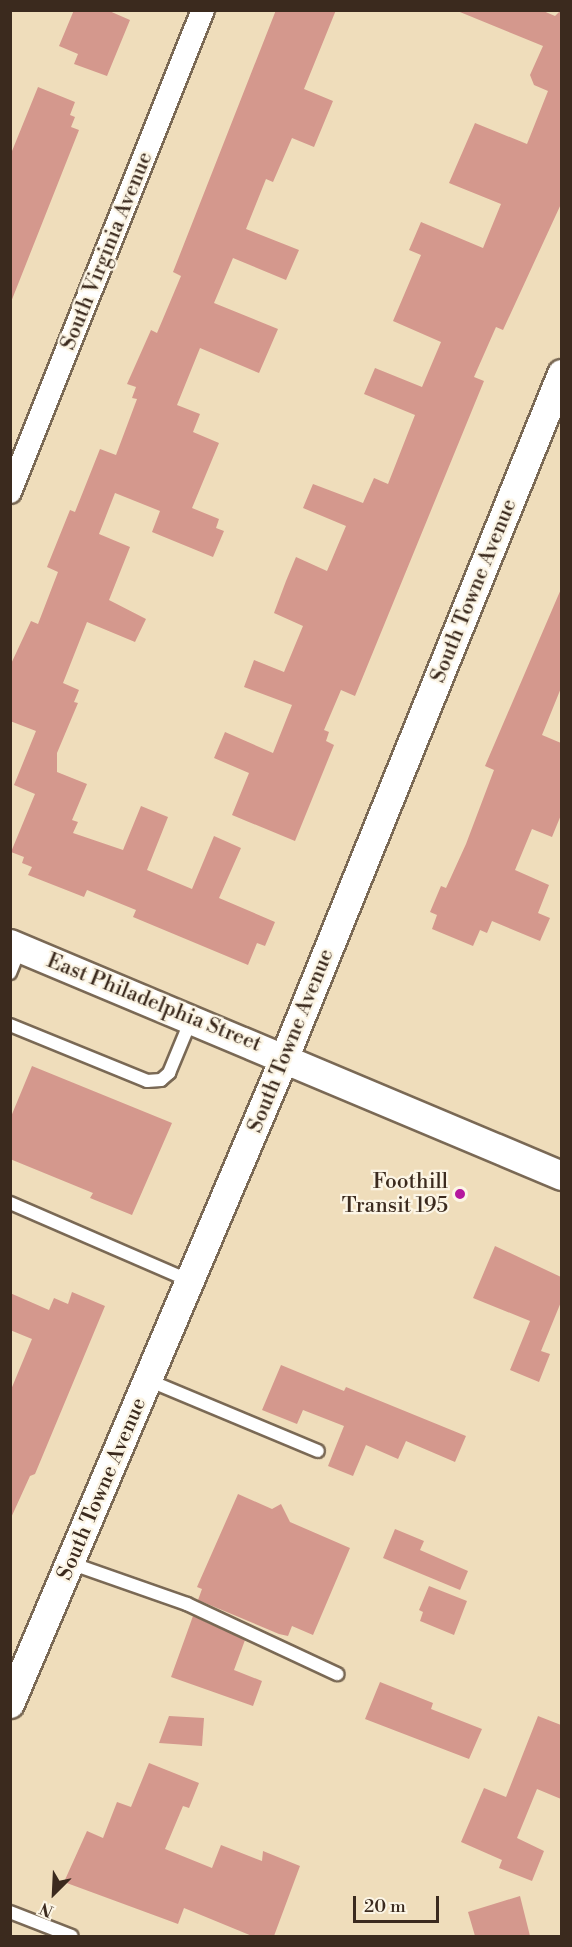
<!DOCTYPE html>
<html>
<head>
<meta charset="utf-8">
<style>
	body { margin:0 }
	#map { position:relative; width:572px; height:1947px; overflow:hidden; background:#efddbb; font-family:"Libre Bodoni",serif }
	div>[style] { position:absolute }
	.building>* { inset:0; background:#d4988d }
	.roads { filter:drop-shadow(2px 0 #7a6955) drop-shadow(-2px 0 #7a6955) drop-shadow(0 2px #7a6955) drop-shadow(0 -2px #7a6955) }
	.service>* { height:12px; margin:-6px; padding:0 6px; transform-origin:6px; border-radius:6px; background:#fff }
	.minor>* { height:22px; margin:-11px; padding:0 11px; transform-origin:11px; border-radius:11px; background:#fff }
	.tertiary>* { height:28px; margin:-14px; padding:0 14px; transform-origin:14px; border-radius:14px; background:#fff }
	.dots>* { width:16px; height:16px; translate:-50% -50%; box-sizing:border-box; border:3px solid #fcf5e5; border-radius:50% }
	span { translate:-50% -50%; white-space:nowrap; text-align:center; line-height:1.15; -webkit-text-stroke:4.5px #fcf5e5; paint-order:stroke }
	.street-label { font-size:21px; color:#3b2a1e }
	.poi-label { font-size:21px; color:#3b2a1e }
	.right { translate:-100% -50%; text-align:right }
	.frame { position:absolute; inset:0; border:12px solid #3b2a1e; pointer-events:none }
	.north { position:absolute; left:24px; top:1863px; width:60px; height:60px; -webkit-text-stroke:4px #fcf5e5; paint-order:stroke; rotate:204deg; font-size:16px; font-weight:700; line-height:24px; text-align:center; color:#3b2a1e }
	.north::after { content:''; display:block; margin:auto; width:21px; height:27px; background:#3b2a1e; clip-path:polygon(50% 0,100% 100%,50% 72%,0 100%) }
	.scale { position:absolute; left:353px; top:1896px; width:86px; height:27px; box-sizing:border-box; border:3px solid #3b2a1e; border-top:0; padding-left:8px; font-size:18px; line-height:21px; white-space:nowrap; color:#3b2a1e; -webkit-text-stroke:4px #fcf5e5; paint-order:stroke }
</style>
</head>
<body>
<div id="map">
	<div class="building">
		<div style="clip-path:polygon(74px 10px,107px 10px,130px 20px,107px 76px,74px 64px,78px 54px,59px 46px)"></div>
		<div style="clip-path:polygon(276px 10px,336px 10px,304px 89px,333px 101px,314px 147px,292px 138px,273px 182px,266px 179px,246px 229px,299px 250px,286px 280px,233px 258px,214px 303px,278px 329px,259px 373px,200px 348px,177px 405px,200px 414px,193px 432px,219px 443px,192px 508px,219px 519px,216px 528px,224px 531px,213px 557px,152px 532px,160px 511px,115px 493px,99px 534px,130px 547px,109px 600px,146px 619px,135px 642px,87px 622px,63px 683px,79px 690px,74px 702px,78px 703px,57px 753px,57px 772px,87px 784px,72px 820px,78px 822px,73px 833px,123px 850px,141px 806px,168px 817px,147px 870px,192px 889px,214px 836px,241px 848px,219px 898px,275px 922px,265px 946px,257px 943px,248px 965px,133px 917px,136px 910px,87px 890px,84px 897px,28px 875px,32px 867px,22px 863px,24px 857px,11px 852px,35px 794px,14px 785px,36px 731px,10px 721px,10px 666px,31px 621px,38px 624px,58px 572px,47px 567px,70px 510px,75px 512px,100px 449px,116px 455px,137px 399px,132px 398px,136px 387px,127px 384px,151px 330px,157px 333px,181px 276px,173px 272px)"></div>
		<div style="clip-path:polygon(455px 10px,541px 10px,555px 16px,561px 10px,561px 204px,503px 330px,496px 327px,474px 377px,484px 381px,355px 696px,341px 690px,324px 730px,329px 732px,326px 741px,334px 745px,295px 841px,232px 815px,249px 773px,214px 758px,225px 732px,273px 753px,292px 705px,244px 687px,254px 660px,284px 672px,303px 626px,274px 613px,286px 581px,296px 557px,327px 571px,346px 526px,303px 508px,313px 484px,363px 503px,374px 478px,388px 484px,415px 415px,364px 394px,375px 368px,422px 387px,441px 342px,393px 321px,421px 255px,409px 250px,421px 222px,483px 248px,501px 204px,449px 183px,475px 123px,527px 144px,548px 91px,534px 85px,530px 75px,543px 46px)"></div>
		<div style="clip-path:polygon(38px 87px,75px 102px,70px 115px,75px 117px,71px 127px,79px 130px,11px 302px,10px 156px)"></div>
		<div style="clip-path:polygon(561px 589px,561px 688px,542px 735px,561px 743px,561px 815px,552px 837px,532px 829px,515px 870px,549px 885px,538px 913px,550px 918px,540px 941px,492px 921px,487px 933px,480px 930px,473px 946px,432px 929px,437px 915px,430px 912px,441px 886px,446px 888px,466px 844px,494px 770px,485px 766px)"></div>
		<div style="clip-path:polygon(32px 1066px,172px 1123px,132px 1215px,90px 1198px,93px 1193px,10px 1159px,10px 1119px)"></div>
		<div style="clip-path:polygon(495px 1246px,561px 1277px,561px 1302px,541px 1351px,550px 1354px,539px 1382px,510px 1370px,530px 1321px,473px 1298px)"></div>
		<div style="clip-path:polygon(72px 1292px,105px 1306px,35px 1474px,30px 1476px,10px 1520px,10px 1392px,32px 1339px,10px 1330px,10px 1293px,49px 1310px,54px 1298px,68px 1304px)"></div>
		<div style="clip-path:polygon(281px 1365px,344px 1391px,346px 1387px,466px 1436px,455px 1462px,406px 1441px,398px 1459px,366px 1445px,353px 1476px,328px 1466px,344px 1426px,303px 1410px,297px 1424px,262px 1410px)"></div>
		<div style="clip-path:polygon(238px 1494px,272px 1509px,281px 1504px,290px 1522px,350px 1548px,313px 1635px,292px 1626px,288px 1636px,279px 1634px,198px 1600px,202px 1589px,197px 1587px)"></div>
		<div style="clip-path:polygon(395px 1529px,424px 1541px,420px 1550px,468px 1571px,460px 1590px,383px 1558px)"></div>
		<div style="clip-path:polygon(429px 1586px,467px 1601px,454px 1635px,420px 1621px,423px 1612px,419px 1610px)"></div>
		<div style="clip-path:polygon(193px 1616px,245px 1640px,234px 1670px,262px 1681px,253px 1706px,171px 1677px)"></div>
		<div style="clip-path:polygon(380px 1682px,433px 1703px,431px 1709px,482px 1729px,469px 1759px,365px 1719px)"></div>
		<div style="clip-path:polygon(169px 1716px,204px 1718px,202px 1746px,159px 1743px)"></div>
		<div style="clip-path:polygon(538px 1716px,561px 1725px,561px 1799px,537px 1789px,517px 1838px,544px 1851px,532px 1881px,499px 1868px,502px 1860px,461px 1842px,484px 1788px,506px 1797px)"></div>
		<div style="clip-path:polygon(149px 1763px,199px 1783px,189px 1808px,183px 1806px,165px 1849px,212px 1868px,221px 1845px,262px 1861px,263px 1851px,300px 1866px,274px 1936px,252px 1936px,184px 1908px,178px 1924px,64px 1882px,87px 1831px,103px 1838px,117px 1802px,131px 1807px)"></div>
		<div style="clip-path:polygon(520px 1896px,530px 1936px,475px 1936px,468px 1912px)"></div>
	</div>
	<div class="roads">
		<div class="service">
			<div style="left:10px;top:973px;width:27px;rotate:-68deg"></div>
			<div style="left:10px;top:1025px;width:148px;rotate:22.2deg"></div>
			<div style="left:147px;top:1081px;width:14px;rotate:-4deg"></div>
			<div style="left:161px;top:1080px;width:11px;rotate:-41deg"></div>
			<div style="left:169px;top:1073px;width:57px;rotate:-67.5deg"></div>
			<div style="left:10px;top:1203px;width:196px;rotate:23.4deg"></div>
			<div style="left:148px;top:1380px;width:184px;rotate:22.7deg"></div>
			<div style="left:70px;top:1563px;width:124px;rotate:19.3deg"></div>
			<div style="left:187px;top:1604px;width:166px;rotate:25deg"></div>
			<div style="left:10px;top:1912px;width:66px;rotate:21.2deg"></div>
		</div>
		<div class="minor">
			<div style="left:10px;top:492px;width:519px;rotate:-68.18deg"></div>
		</div>
		<div class="tertiary">
			<div style="left:10px;top:944px;width:599px;rotate:22.8deg"></div>
			<div style="left:10px;top:1704px;width:703px;rotate:-66.97deg"></div>
			<div style="left:285px;top:1057px;width:737px;rotate:-67.92deg"></div>
		</div>
	</div>
	<div class="dots">
		<div style="left:460px;top:1194px;background:#b5179e"></div>
	</div>
	<div class="street-label">
		<span style="left:107px;top:251px;rotate:-68deg">South Virginia Avenue</span>
		<span style="left:474px;top:591px;rotate:-68deg">South Towne Avenue</span>
		<span style="left:154px;top:1003px;rotate:22deg">East Philadelphia Street</span>
		<span style="left:291px;top:1041px;rotate:-68deg">South Towne Avenue</span>
		<span style="left:102px;top:1489px;rotate:-67deg">South Towne Avenue</span>
	</div>
	<div class="poi-label">
		<span class="right" style="left:448px;top:1194px">Foothill<br>Transit 195</span>
	</div>
	<div class="frame"></div>
	<div class="north">N</div>
	<div class="scale">20 m</div>
</div>
</body>
</html>
